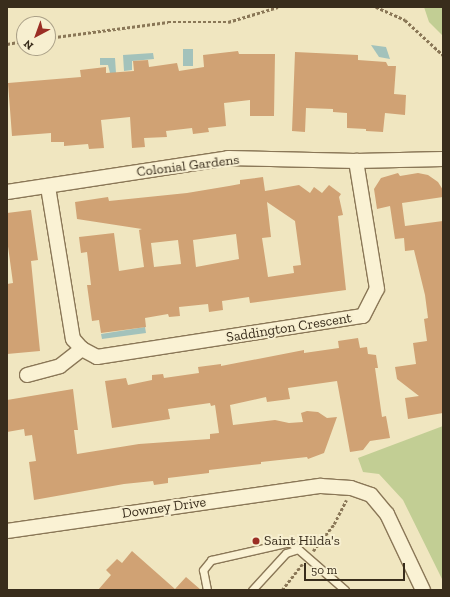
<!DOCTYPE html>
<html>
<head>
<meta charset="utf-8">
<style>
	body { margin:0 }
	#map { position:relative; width:450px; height:597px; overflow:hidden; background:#f0e6c0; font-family:"Zilla Slab",serif }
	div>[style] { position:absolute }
	.green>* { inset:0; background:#c2ce94 }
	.water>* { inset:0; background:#a3c2bb; transform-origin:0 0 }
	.building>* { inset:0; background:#d0a274 }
	.path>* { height:2.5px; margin-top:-1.25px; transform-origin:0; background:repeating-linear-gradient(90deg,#8a7757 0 3px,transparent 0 5px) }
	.roads { filter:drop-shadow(1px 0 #8a7757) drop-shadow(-1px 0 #8a7757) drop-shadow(0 1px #8a7757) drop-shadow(0 -1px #8a7757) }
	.service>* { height:7px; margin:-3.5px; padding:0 3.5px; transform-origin:3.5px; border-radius:3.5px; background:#faf2d4 }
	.minor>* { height:14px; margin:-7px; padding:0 7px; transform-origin:7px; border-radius:7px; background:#faf2d4 }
	.dots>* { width:11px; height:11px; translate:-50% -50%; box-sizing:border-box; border:2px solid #f7efd0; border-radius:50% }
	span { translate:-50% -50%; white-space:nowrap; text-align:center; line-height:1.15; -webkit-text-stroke:4px #f7efd0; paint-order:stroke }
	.street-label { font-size:14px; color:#392d1c }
	.poi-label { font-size:14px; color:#392d1c }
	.left { translate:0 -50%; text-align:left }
	.frame { position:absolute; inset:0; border:8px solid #392d1c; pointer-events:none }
	.north { position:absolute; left:16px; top:16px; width:40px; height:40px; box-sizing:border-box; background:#f7efd0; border:1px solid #aba188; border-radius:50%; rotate:221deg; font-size:11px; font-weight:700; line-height:16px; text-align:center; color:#392d1c }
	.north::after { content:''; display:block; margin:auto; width:14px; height:18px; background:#9b2e25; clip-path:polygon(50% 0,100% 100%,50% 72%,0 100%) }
	.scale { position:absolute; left:304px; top:563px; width:101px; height:18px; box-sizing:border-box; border:2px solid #392d1c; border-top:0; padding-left:5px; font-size:12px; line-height:14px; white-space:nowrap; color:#392d1c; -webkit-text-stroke:3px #f7efd0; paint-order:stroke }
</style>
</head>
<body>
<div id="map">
	<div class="green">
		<div style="clip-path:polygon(424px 7px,443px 7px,443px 36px,429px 22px)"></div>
		<div style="clip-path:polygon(443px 426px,443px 581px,403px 500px,379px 474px,363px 472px,358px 458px)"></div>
	</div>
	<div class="water">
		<div style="clip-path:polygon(371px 45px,386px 47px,390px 59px,379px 57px)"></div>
		<div style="left:183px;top:49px;width:10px;height:17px"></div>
		<div style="clip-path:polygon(153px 53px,154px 59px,132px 61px,132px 70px,124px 71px,123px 55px)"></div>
		<div style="clip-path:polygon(100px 58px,115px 58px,116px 73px,110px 73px,108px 65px,100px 65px)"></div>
		<div style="clip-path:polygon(145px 327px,146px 333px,102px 339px,101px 334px)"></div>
	</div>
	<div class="building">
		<div style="clip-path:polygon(238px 51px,239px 54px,275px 54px,274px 116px,250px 116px,250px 100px,224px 103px,226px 126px,208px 128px,209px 132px,193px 134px,192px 128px,166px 131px,167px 137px,144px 138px,145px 147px,132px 148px,130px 117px,101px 120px,104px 148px,89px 149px,88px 144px,64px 146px,64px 142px,51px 142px,51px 133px,12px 136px,8px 83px,81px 77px,80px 70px,106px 67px,106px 73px,134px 71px,133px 61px,148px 60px,149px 67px,177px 63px,179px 71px,204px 67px,203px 55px)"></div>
		<div style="clip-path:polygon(295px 52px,358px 55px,358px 60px,386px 62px,388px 66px,396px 66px,394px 94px,406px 95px,405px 115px,385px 113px,383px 132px,366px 131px,366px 129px,347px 128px,347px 113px,333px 112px,333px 109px,306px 108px,305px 132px,292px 131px)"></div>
		<div style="clip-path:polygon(398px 173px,400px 176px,418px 173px,428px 175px,438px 182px,443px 190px,443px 197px,402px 203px,405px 226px,443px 221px,443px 413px,408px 419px,405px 398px,419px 396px,397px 379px,395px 367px,416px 364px,413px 343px,427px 341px,424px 319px,428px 318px,425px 295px,414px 250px,405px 251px,404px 238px,395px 239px,390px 206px,377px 209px,374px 189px,381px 178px)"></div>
		<div style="clip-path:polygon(evenodd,263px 177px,265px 191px,299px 185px,310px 193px,314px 187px,322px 193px,329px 185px,341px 194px,339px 197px,343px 215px,338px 216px,346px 290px,250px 303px,249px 297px,222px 301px,223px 310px,209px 312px,208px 304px,179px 307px,180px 316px,169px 317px,168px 314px,145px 318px,146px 327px,101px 333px,99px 320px,92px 321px,87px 285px,91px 285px,87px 252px,81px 253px,79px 237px,114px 233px,119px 271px,144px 267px,139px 230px,142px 229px,77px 219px,75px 202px,108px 197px,109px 201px,187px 193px,229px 186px,240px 184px,240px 180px,263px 177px,267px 202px,295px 221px,301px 265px,293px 266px,294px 273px,268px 277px,262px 238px,271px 237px,267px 202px,263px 177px,236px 234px,239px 259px,196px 267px,193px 240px,236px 234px,263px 177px,178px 240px,181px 264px,154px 267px,151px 243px,178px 240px)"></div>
		<div style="clip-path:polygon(31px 210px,38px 260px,31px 261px,40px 351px,7px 354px,7px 284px,13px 283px,7px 239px,7px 213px)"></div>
		<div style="clip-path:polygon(358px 338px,360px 348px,367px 347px,368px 354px,376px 355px,378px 368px,375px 368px,382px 417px,386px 416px,390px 438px,370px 441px,363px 450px,350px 452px,337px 381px,288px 388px,290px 399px,267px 402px,266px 397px,230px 405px,233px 425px,275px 420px,289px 423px,303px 422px,301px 413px,307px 411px,318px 412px,327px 418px,337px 417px,324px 453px,308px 459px,307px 457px,261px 462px,261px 464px,209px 470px,209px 473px,168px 478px,168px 483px,154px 485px,153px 481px,124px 484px,34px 500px,29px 462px,36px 461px,32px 435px,25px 436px,24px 429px,7px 432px,7px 400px,73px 389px,78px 430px,74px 430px,77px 454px,139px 444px,210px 439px,210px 434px,219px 433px,215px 405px,211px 406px,210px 403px,168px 409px,170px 419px,112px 428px,105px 381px,126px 378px,128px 385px,152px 380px,152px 375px,163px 374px,164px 378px,199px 373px,198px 367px,221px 364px,221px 366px,304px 350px,304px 353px,339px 348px,338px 341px)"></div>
		<div style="clip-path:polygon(132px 551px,175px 589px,186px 577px,201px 590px,98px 590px,111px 575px,106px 570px,117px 559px,122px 563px)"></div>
	</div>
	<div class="path">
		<div style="left:376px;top:7px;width:32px;rotate:24deg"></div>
		<div style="left:405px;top:20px;width:52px;rotate:42.6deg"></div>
		<div style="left:48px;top:38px;width:121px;rotate:-7.6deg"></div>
		<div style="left:168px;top:22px;width:60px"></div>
		<div style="left:228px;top:22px;width:52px;rotate:-16.7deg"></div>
		<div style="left:7px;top:44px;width:17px;rotate:-10deg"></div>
		<div style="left:313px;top:551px;width:34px;rotate:-52deg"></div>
		<div style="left:334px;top:524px;width:27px;rotate:-63deg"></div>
		<div style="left:282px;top:590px;width:33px;rotate:-52deg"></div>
	</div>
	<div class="roads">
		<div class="service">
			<div style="left:207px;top:590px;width:20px;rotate:-101deg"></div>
			<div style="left:203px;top:570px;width:13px;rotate:-51deg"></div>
			<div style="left:211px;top:560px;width:81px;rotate:-12.8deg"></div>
			<div style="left:290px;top:542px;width:73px;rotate:41.1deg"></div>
			<div style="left:252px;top:590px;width:50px;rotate:-47.4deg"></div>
			<div style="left:286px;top:553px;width:13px;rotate:-18deg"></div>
		</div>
		<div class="minor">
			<div style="left:48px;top:187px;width:154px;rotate:80.7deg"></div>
			<div style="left:73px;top:339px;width:13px;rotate:48deg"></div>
			<div style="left:82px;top:349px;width:17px;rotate:28deg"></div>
			<div style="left:97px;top:357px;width:269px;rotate:-8.8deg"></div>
			<div style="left:363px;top:316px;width:30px;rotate:-63deg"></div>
			<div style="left:377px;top:289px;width:130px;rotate:-99.3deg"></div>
			<div style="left:7px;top:192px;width:224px;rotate:-8.7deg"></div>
			<div style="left:228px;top:158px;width:128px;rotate:1.3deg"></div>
			<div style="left:356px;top:161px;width:87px;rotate:-1.3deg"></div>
			<div style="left:27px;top:375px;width:34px;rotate:-15deg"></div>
			<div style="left:60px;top:366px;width:28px;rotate:-38deg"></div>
			<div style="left:7px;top:531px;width:317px;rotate:-8.2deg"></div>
			<div style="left:321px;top:486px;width:30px;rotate:4deg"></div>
			<div style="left:351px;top:488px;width:21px;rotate:19deg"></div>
			<div style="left:371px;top:495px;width:25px;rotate:50deg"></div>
			<div style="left:387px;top:514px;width:84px;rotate:64.7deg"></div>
		</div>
	</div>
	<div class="dots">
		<div style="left:256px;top:541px;background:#9b2e25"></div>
	</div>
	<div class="street-label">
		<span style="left:188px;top:166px;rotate:-7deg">Colonial Gardens</span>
		<span style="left:289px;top:328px;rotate:-9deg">Saddington Crescent</span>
		<span style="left:164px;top:508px;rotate:-8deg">Downey Drive</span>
	</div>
	<div class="poi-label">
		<span class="left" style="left:264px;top:541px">Saint Hilda's</span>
	</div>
	<div class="frame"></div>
	<div class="north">N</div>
	<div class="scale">50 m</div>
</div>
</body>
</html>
